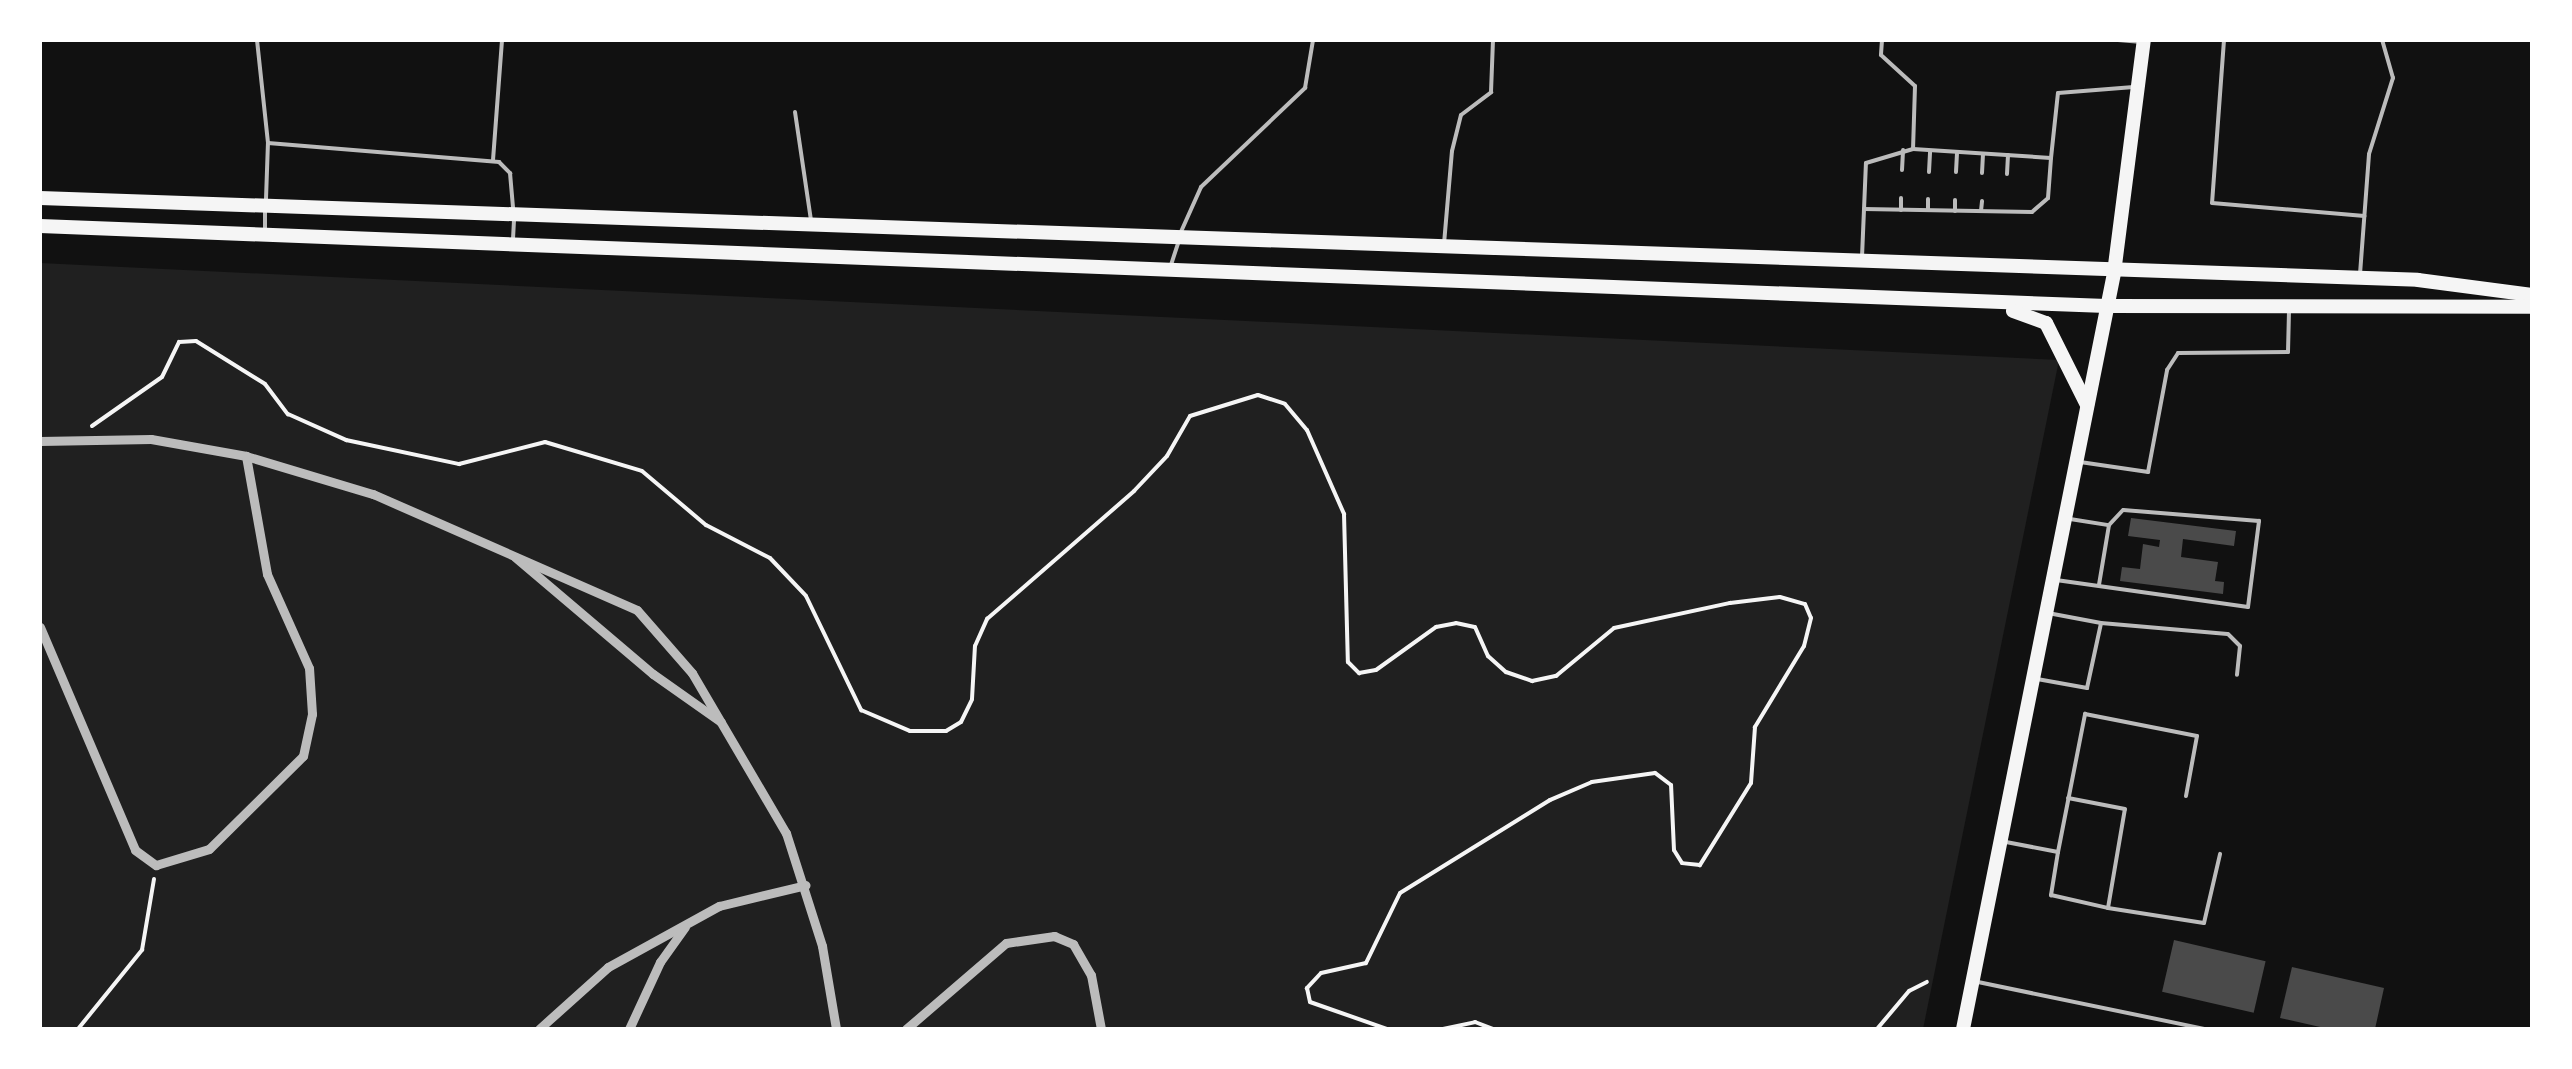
<!DOCTYPE html>
<html>
<head>
<meta charset="utf-8">
<style>
	body { margin:0 }
	#map { position:relative; width:2572px; height:1069px; overflow:hidden; background:#111; font-family:Rubik,sans-serif }
	div>[style] { position:absolute }
	.green>* { inset:0; background:#202020 }
	.building>* { inset:0; background:#4a4a4a; transform-origin:0 0 }
	.path>* { height:4px; margin:-2px; padding:0 2px; transform-origin:2px; border-radius:2px; background:#f5f5f5 }
	.service>* { height:4px; margin:-2px; padding:0 2px; transform-origin:2px; border-radius:2px; background:#bcbcbc }
	.minor>* { height:9px; margin:-4.5px; padding:0 4.5px; transform-origin:4.5px; border-radius:4.5px; background:#bcbcbc }
	.primary>* { height:14px; margin:-7px; padding:0 7px; transform-origin:7px; border-radius:7px; background:#f5f5f5 }
	span { translate:-50% -50%; white-space:nowrap; text-align:center; line-height:1.15; -webkit-text-stroke:10px #fff; paint-order:stroke }
	.frame { position:absolute; inset:0; border:42px solid #fff; pointer-events:none }
</style>
</head>
<body>
<div id="map">
	<div class="green">
		<div style="clip-path:polygon(40px 263px,2059px 360px,1923px 1029px,40px 1029px)"></div>
	</div>
	<div class="building">
		<div style="clip-path:polygon(2131px 518px,2236px 531px,2234px 546px,2183px 539px,2181px 557px,2218px 562px,2215px 581px,2224px 582px,2223px 594px,2120px 581px,2122px 567px,2140px 569px,2143px 544px,2159px 547px,2160px 540px,2128px 536px)"></div>
		<div style="left:2174px;top:940px;width:94px;height:53px;rotate:13deg"></div>
		<div style="clip-path:polygon(2292px 967px,2384px 988px,2375px 1029px,2329px 1029px,2280px 1018px)"></div>
	</div>
	<div class="path">
		<div style="left:92px;top:426px;width:85px;rotate:-35deg"></div>
		<div style="left:162px;top:377px;width:39px;rotate:-64deg"></div>
		<div style="left:179px;top:342px;width:17px;rotate:-3deg"></div>
		<div style="left:196px;top:341px;width:81px;rotate:31.9deg"></div>
		<div style="left:265px;top:384px;width:38px;rotate:53deg"></div>
		<div style="left:288px;top:414px;width:64px;rotate:24.1deg"></div>
		<div style="left:346px;top:440px;width:116px;rotate:12deg"></div>
		<div style="left:459px;top:464px;width:89px;rotate:-14.3deg"></div>
		<div style="left:545px;top:442px;width:101px;rotate:16.6deg"></div>
		<div style="left:642px;top:471px;width:84px;rotate:40.2deg"></div>
		<div style="left:706px;top:525px;width:72px;rotate:27.3deg"></div>
		<div style="left:770px;top:558px;width:52px;rotate:46.5deg"></div>
		<div style="left:806px;top:596px;width:127px;rotate:64.2deg"></div>
		<div style="left:861px;top:710px;width:53px;rotate:23.2deg"></div>
		<div style="left:910px;top:731px;width:36px"></div>
		<div style="left:946px;top:731px;width:17px;rotate:-31deg"></div>
		<div style="left:961px;top:722px;width:25px;rotate:-64deg"></div>
		<div style="left:972px;top:699px;width:53px;rotate:-86.8deg"></div>
		<div style="left:975px;top:646px;width:30px;rotate:-66deg"></div>
		<div style="left:987px;top:619px;width:195px;rotate:-41deg"></div>
		<div style="left:1134px;top:491px;width:48px;rotate:-46.7deg"></div>
		<div style="left:1167px;top:456px;width:46px;rotate:-60.1deg"></div>
		<div style="left:1190px;top:416px;width:71px;rotate:-17.2deg"></div>
		<div style="left:1258px;top:395px;width:28px;rotate:18deg"></div>
		<div style="left:1285px;top:404px;width:34px;rotate:50deg"></div>
		<div style="left:1307px;top:430px;width:92px;rotate:66.2deg"></div>
		<div style="left:1344px;top:514px;width:148px;rotate:88.5deg"></div>
		<div style="left:1348px;top:662px;width:16px;rotate:45deg"></div>
		<div style="left:1359px;top:673px;width:17px;rotate:-10deg"></div>
		<div style="left:1376px;top:670px;width:74px;rotate:-35.6deg"></div>
		<div style="left:1436px;top:627px;width:20px;rotate:-11deg"></div>
		<div style="left:1456px;top:623px;width:19px;rotate:12deg"></div>
		<div style="left:1475px;top:627px;width:32px;rotate:66deg"></div>
		<div style="left:1488px;top:656px;width:24px;rotate:42deg"></div>
		<div style="left:1506px;top:672px;width:28px;rotate:19deg"></div>
		<div style="left:1532px;top:681px;width:25px;rotate:-12deg"></div>
		<div style="left:1556px;top:676px;width:75px;rotate:-39.6deg"></div>
		<div style="left:1614px;top:628px;width:119px;rotate:-12.2deg"></div>
		<div style="left:1730px;top:603px;width:50px;rotate:-6.8deg"></div>
		<div style="left:1780px;top:597px;width:26px;rotate:16deg"></div>
		<div style="left:1805px;top:604px;width:15px;rotate:67deg"></div>
		<div style="left:1811px;top:618px;width:29px;rotate:104deg"></div>
		<div style="left:1804px;top:646px;width:95px;rotate:121.2deg"></div>
		<div style="left:1755px;top:727px;width:56px;rotate:94.1deg"></div>
		<div style="left:1751px;top:783px;width:97px;rotate:121.9deg"></div>
		<div style="left:1700px;top:865px;width:18px;rotate:-174deg"></div>
		<div style="left:1682px;top:863px;width:15px;rotate:-122deg"></div>
		<div style="left:1674px;top:850px;width:65px;rotate:-92.6deg"></div>
		<div style="left:1671px;top:785px;width:20px;rotate:-143deg"></div>
		<div style="left:1655px;top:773px;width:64px;rotate:171.9deg"></div>
		<div style="left:1592px;top:782px;width:46px;rotate:156.8deg"></div>
		<div style="left:1550px;top:800px;width:176px;rotate:148.2deg"></div>
		<div style="left:1400px;top:893px;width:78px;rotate:115.9deg"></div>
		<div style="left:1366px;top:963px;width:46px;rotate:167.5deg"></div>
		<div style="left:1321px;top:973px;width:21px;rotate:133deg"></div>
		<div style="left:1307px;top:988px;width:14px;rotate:78deg"></div>
		<div style="left:1310px;top:1002px;width:82px;rotate:19.3deg"></div>
		<div style="left:78px;top:1029px;width:102px;rotate:-51deg"></div>
		<div style="left:142px;top:950px;width:72px;rotate:-80.4deg"></div>
		<div style="left:1443px;top:1029px;width:33px;rotate:-12deg"></div>
		<div style="left:1475px;top:1022px;width:19px;rotate:21deg"></div>
		<div style="left:1877px;top:1029px;width:50px;rotate:-49.9deg"></div>
		<div style="left:1909px;top:991px;width:20px;rotate:-27deg"></div>
	</div>
	<div class="service">
		<div style="left:257px;top:40px;width:104px;rotate:83.9deg"></div>
		<div style="left:1882px;top:40px;width:15px;rotate:94deg"></div>
		<div style="left:1881px;top:55px;width:46px;rotate:42.4deg"></div>
		<div style="left:1915px;top:86px;width:63px;rotate:91.8deg"></div>
		<div style="left:2118px;top:40px;width:21px;rotate:5deg"></div>
		<div style="left:2224px;top:40px;width:163px;rotate:94.2deg"></div>
		<div style="left:2212px;top:203px;width:153px;rotate:4.9deg"></div>
		<div style="left:795px;top:112px;width:110px;rotate:81.6deg"></div>
		<div style="left:493px;top:160px;width:120px;rotate:-85.7deg"></div>
		<div style="left:1902px;top:170px;width:20px;rotate:-87deg"></div>
		<div style="left:1929px;top:172px;width:21px;rotate:-87deg"></div>
		<div style="left:1956px;top:172px;width:20px;rotate:-87deg"></div>
		<div style="left:1982px;top:173px;width:19px;rotate:-87deg"></div>
		<div style="left:2007px;top:174px;width:19px;rotate:-87deg"></div>
		<div style="left:266px;top:199px;width:56px;rotate:-88deg"></div>
		<div style="left:268px;top:143px;width:232px;rotate:4.7deg"></div>
		<div style="left:499px;top:162px;width:16px;rotate:45deg"></div>
		<div style="left:510px;top:173px;width:36px;rotate:85deg"></div>
		<div style="left:1864px;top:209px;width:168px;rotate:1deg"></div>
		<div style="left:2032px;top:212px;width:21px;rotate:-41deg"></div>
		<div style="left:2048px;top:198px;width:40px;rotate:-85.7deg"></div>
		<div style="left:1901px;top:210px;width:12px;rotate:-90deg"></div>
		<div style="left:1928px;top:210px;width:11px;rotate:-90deg"></div>
		<div style="left:1955px;top:211px;width:11px;rotate:-90deg"></div>
		<div style="left:1981px;top:211px;width:10px;rotate:-84deg"></div>
		<div style="left:265px;top:229px;width:20px;rotate:-90deg"></div>
		<div style="left:1180px;top:234px;width:51px;rotate:-65.9deg"></div>
		<div style="left:1201px;top:187px;width:144px;rotate:-43.6deg"></div>
		<div style="left:1305px;top:88px;width:49px;rotate:-80.5deg"></div>
		<div style="left:513px;top:239px;width:20px;rotate:-87deg"></div>
		<div style="left:1444px;top:244px;width:93px;rotate:-85.1deg"></div>
		<div style="left:1452px;top:151px;width:37px;rotate:-76deg"></div>
		<div style="left:1461px;top:115px;width:38px;rotate:-37deg"></div>
		<div style="left:1491px;top:92px;width:52px;rotate:-87.8deg"></div>
		<div style="left:1862px;top:257px;width:94px;rotate:-87.6deg"></div>
		<div style="left:1866px;top:163px;width:49px;rotate:-16.6deg"></div>
		<div style="left:1913px;top:149px;width:138px;rotate:3.7deg"></div>
		<div style="left:2051px;top:158px;width:65px;rotate:-83.9deg"></div>
		<div style="left:2058px;top:93px;width:76px;rotate:-4.5deg"></div>
		<div style="left:1170px;top:268px;width:26px;rotate:-72deg"></div>
		<div style="left:2360px;top:274px;width:120px;rotate:-85.7deg"></div>
		<div style="left:2369px;top:154px;width:80px;rotate:-72.5deg"></div>
		<div style="left:2393px;top:78px;width:40px;rotate:-106deg"></div>
		<div style="left:2080px;top:462px;width:69px;rotate:8.4deg"></div>
		<div style="left:2148px;top:472px;width:104px;rotate:-79.4deg"></div>
		<div style="left:2167px;top:370px;width:20px;rotate:-57deg"></div>
		<div style="left:2178px;top:353px;width:110px;rotate:-0.5deg"></div>
		<div style="left:2288px;top:352px;width:42px;rotate:-88.6deg"></div>
		<div style="left:2070px;top:519px;width:39px;rotate:9deg"></div>
		<div style="left:2056px;top:580px;width:194px;rotate:8deg"></div>
		<div style="left:2248px;top:607px;width:87px;rotate:-82.7deg"></div>
		<div style="left:2259px;top:521px;width:136px;rotate:-175.4deg"></div>
		<div style="left:2123px;top:510px;width:21px;rotate:133deg"></div>
		<div style="left:2109px;top:525px;width:61px;rotate:99.5deg"></div>
		<div style="left:2101px;top:623px;width:127px;rotate:5deg"></div>
		<div style="left:2228px;top:634px;width:17px;rotate:45deg"></div>
		<div style="left:2240px;top:646px;width:29px;rotate:96deg"></div>
		<div style="left:2037px;top:679px;width:51px;rotate:10.2deg"></div>
		<div style="left:2087px;top:688px;width:66px;rotate:-77.8deg"></div>
		<div style="left:2101px;top:623px;width:54px;rotate:-169.3deg"></div>
		<div style="left:2006px;top:842px;width:53px;rotate:10.9deg"></div>
		<div style="left:2058px;top:852px;width:141px;rotate:-78.9deg"></div>
		<div style="left:2085px;top:714px;width:114px;rotate:11.1deg"></div>
		<div style="left:2197px;top:736px;width:61px;rotate:100.4deg"></div>
		<div style="left:2058px;top:852px;width:44px;rotate:99.2deg"></div>
		<div style="left:2051px;top:895px;width:58px;rotate:12.8deg"></div>
		<div style="left:2108px;top:908px;width:100px;rotate:-80.3deg"></div>
		<div style="left:2125px;top:809px;width:58px;rotate:-169.1deg"></div>
		<div style="left:2108px;top:908px;width:97px;rotate:8.9deg"></div>
		<div style="left:2204px;top:923px;width:71px;rotate:-76.9deg"></div>
		<div style="left:1978px;top:982px;width:231px;rotate:11.7deg"></div>
	</div>
	<div class="minor">
		<div style="left:40px;top:441px;width:111px;rotate:-1deg"></div>
		<div style="left:151px;top:439px;width:97px;rotate:10.1deg"></div>
		<div style="left:246px;top:456px;width:133px;rotate:16.7deg"></div>
		<div style="left:373px;top:494px;width:288px;rotate:23.7deg"></div>
		<div style="left:637px;top:610px;width:84px;rotate:48.9deg"></div>
		<div style="left:692px;top:673px;width:186px;rotate:59.6deg"></div>
		<div style="left:786px;top:833px;width:119px;rotate:72.3deg"></div>
		<div style="left:822px;top:946px;width:84px;rotate:80.4deg"></div>
		<div style="left:515px;top:557px;width:181px;rotate:40.3deg"></div>
		<div style="left:653px;top:674px;width:83px;rotate:35.2deg"></div>
		<div style="left:40px;top:627px;width:242px;rotate:66.9deg"></div>
		<div style="left:135px;top:850px;width:26px;rotate:36deg"></div>
		<div style="left:156px;top:865px;width:55px;rotate:-16.8deg"></div>
		<div style="left:209px;top:849px;width:132px;rotate:-44.7deg"></div>
		<div style="left:303px;top:756px;width:43px;rotate:-77.9deg"></div>
		<div style="left:312px;top:714px;width:46px;rotate:-93.7deg"></div>
		<div style="left:309px;top:668px;width:103px;rotate:-114.1deg"></div>
		<div style="left:267px;top:574px;width:120px;rotate:-100.1deg"></div>
		<div style="left:539px;top:1029px;width:93px;rotate:-41.9deg"></div>
		<div style="left:608px;top:967px;width:127px;rotate:-28.8deg"></div>
		<div style="left:719px;top:906px;width:89px;rotate:-13.6deg"></div>
		<div style="left:629px;top:1029px;width:74px;rotate:-65.2deg"></div>
		<div style="left:660px;top:962px;width:43px;rotate:-54.5deg"></div>
		<div style="left:906px;top:1029px;width:132px;rotate:-40.7deg"></div>
		<div style="left:1006px;top:943px;width:49px;rotate:-8.3deg"></div>
		<div style="left:1054px;top:936px;width:21px;rotate:23deg"></div>
		<div style="left:1073px;top:944px;width:36px;rotate:60deg"></div>
		<div style="left:1091px;top:975px;width:55px;rotate:79.5deg"></div>
	</div>
	<div class="primary">
		<div style="left:40px;top:198px;width:2379px;rotate:1.97deg"></div>
		<div style="left:2418px;top:280px;width:115px;rotate:7.5deg"></div>
		<div style="left:40px;top:226px;width:2068px;rotate:2.22deg"></div>
		<div style="left:2106px;top:306px;width:426px;rotate:0.1deg"></div>
		<div style="left:2013px;top:311px;width:35px;rotate:20deg"></div>
		<div style="left:2046px;top:323px;width:92px;rotate:63.4deg"></div>
		<div style="left:1963px;top:1029px;width:771px;rotate:-78.7deg"></div>
		<div style="left:2114px;top:273px;width:235px;rotate:-82.7deg"></div>
	</div>
	<div class="frame"></div>
</div>
</body>
</html>
